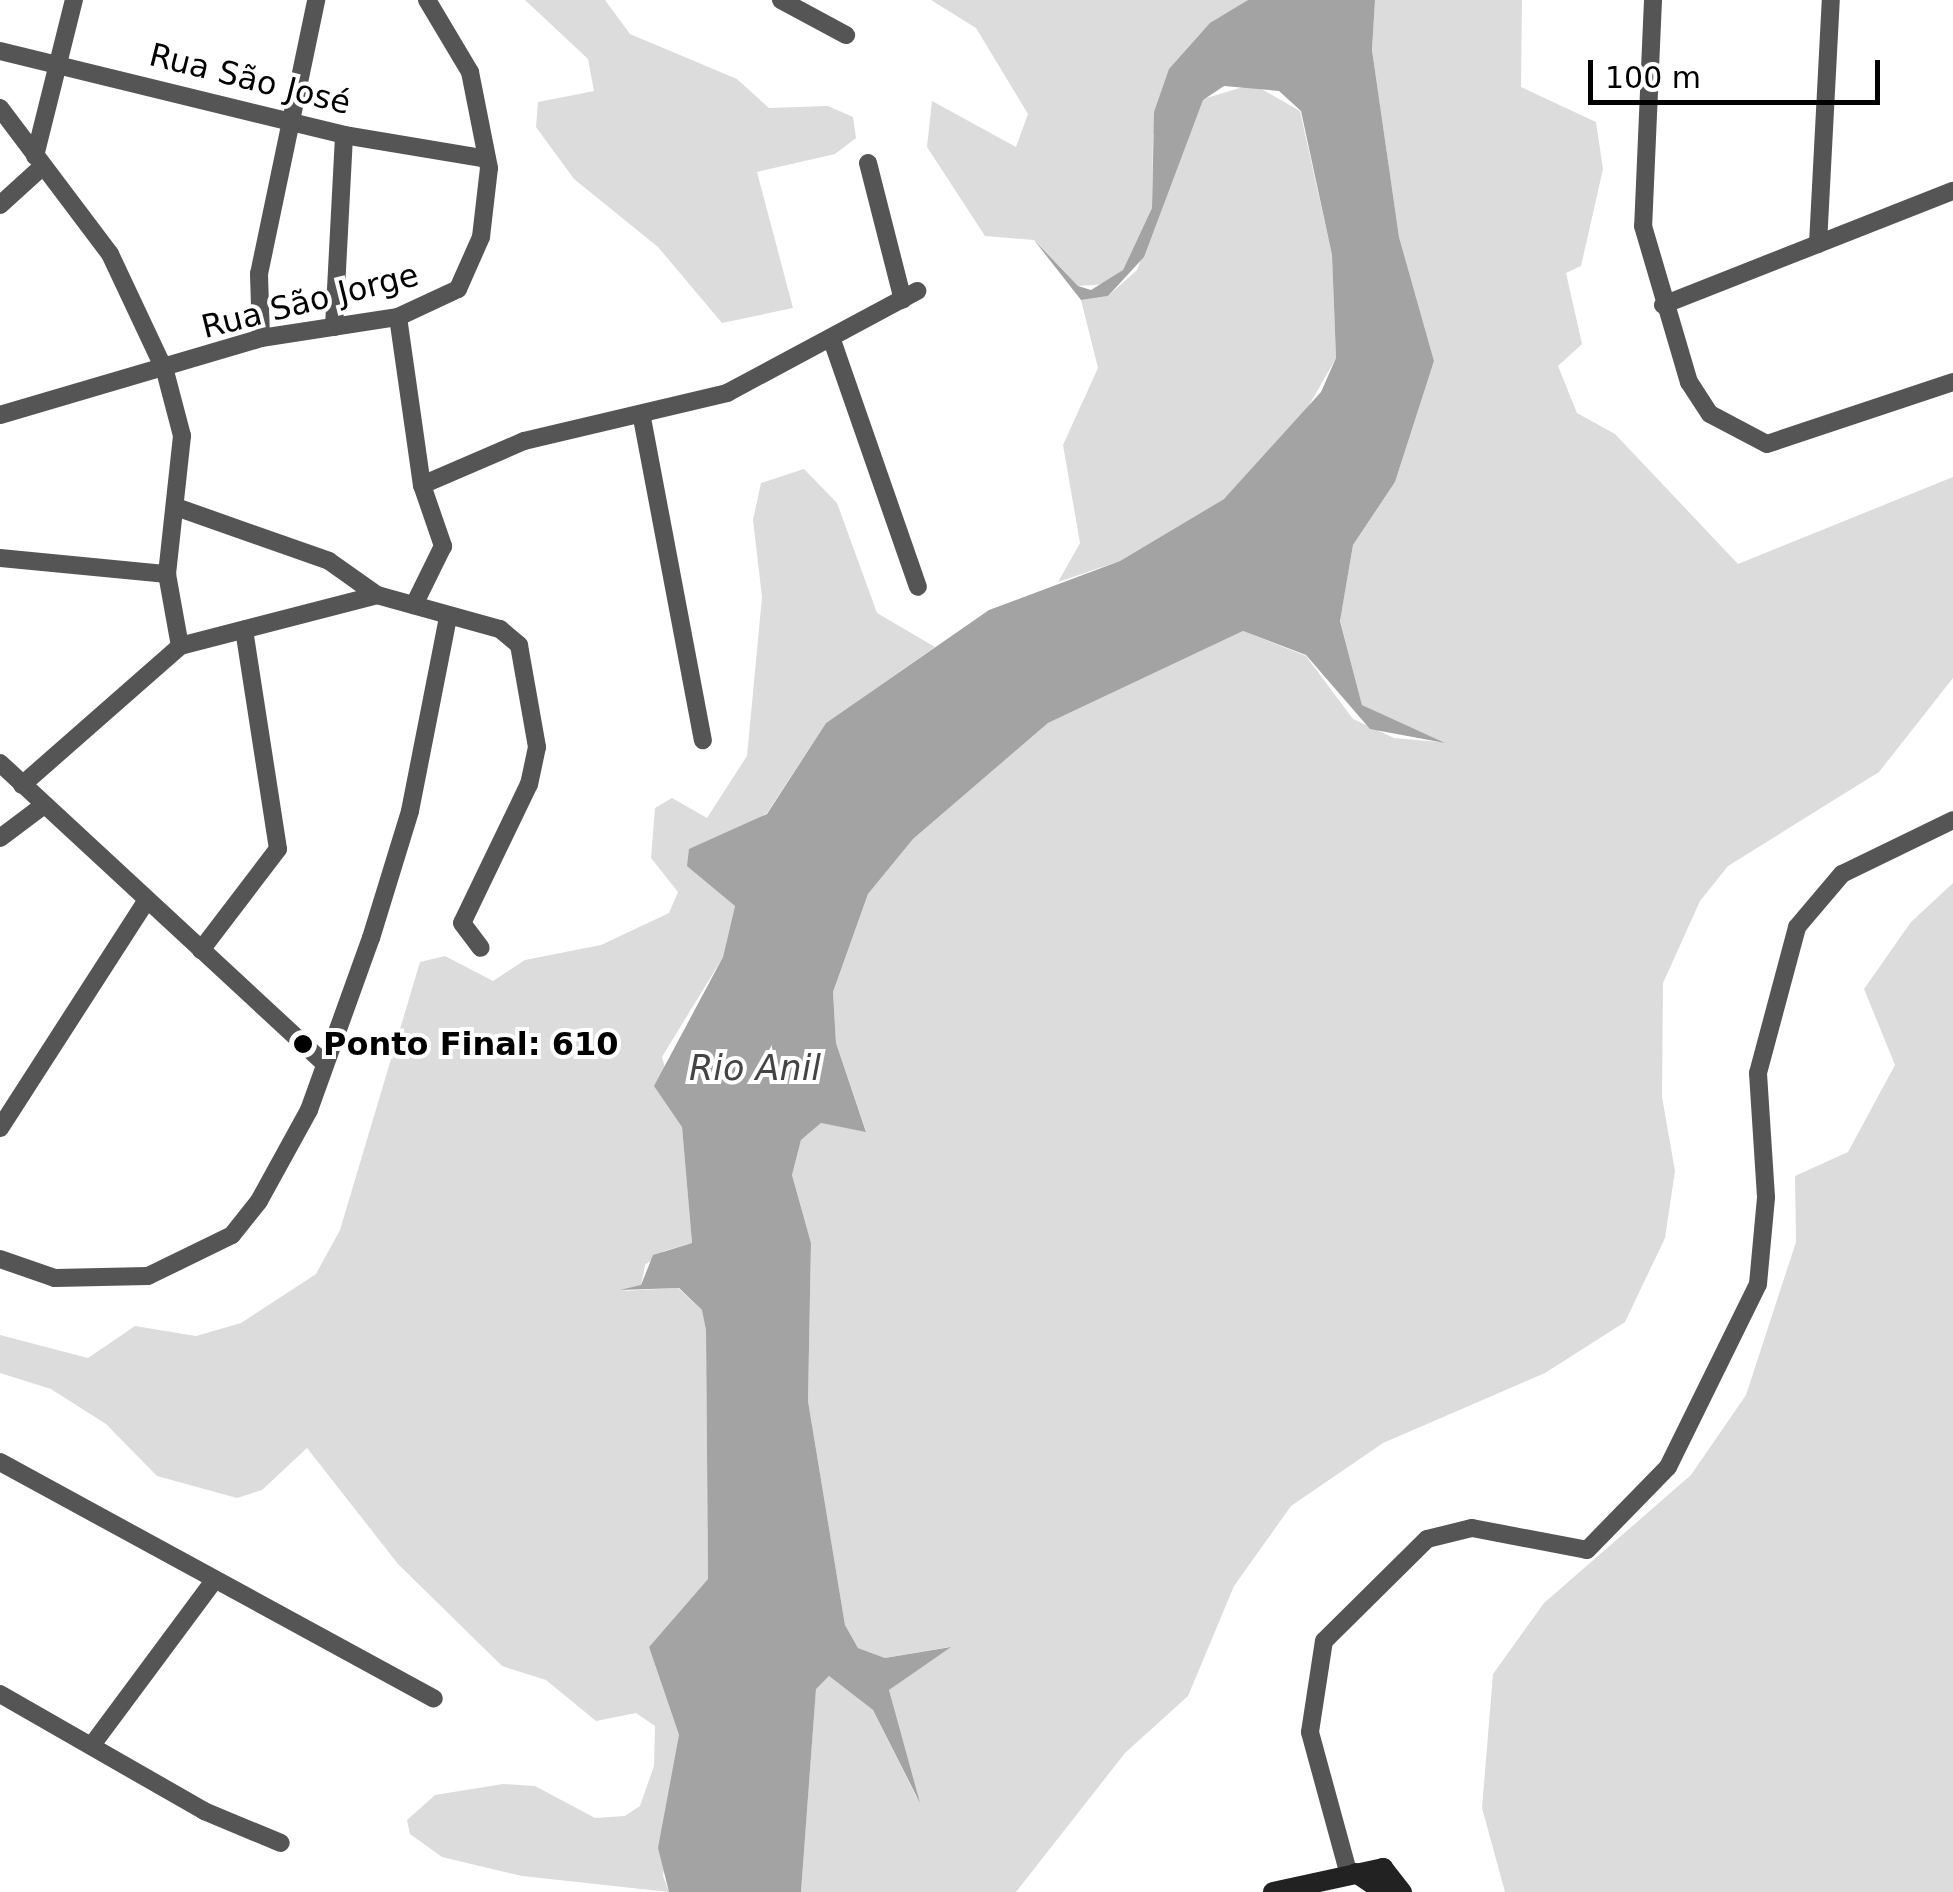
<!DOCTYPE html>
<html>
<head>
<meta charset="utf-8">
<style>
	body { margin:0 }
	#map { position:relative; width:1953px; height:1892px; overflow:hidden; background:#fff; font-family:"DejaVu Sans",sans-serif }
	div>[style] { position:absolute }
	.green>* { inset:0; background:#dcdcdc }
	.water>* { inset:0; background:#a3a3a3 }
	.street>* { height:18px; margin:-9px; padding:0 9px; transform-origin:9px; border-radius:9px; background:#555 }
	.secondary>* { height:20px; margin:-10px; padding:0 10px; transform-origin:10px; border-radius:10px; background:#222 }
	.dots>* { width:28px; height:28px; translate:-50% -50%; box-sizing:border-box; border:5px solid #fff; border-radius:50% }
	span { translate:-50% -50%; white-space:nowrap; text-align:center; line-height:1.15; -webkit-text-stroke:8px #fff; paint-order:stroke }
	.street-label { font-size:32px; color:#000 }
	.poi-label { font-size:32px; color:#000; font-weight:700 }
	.left { translate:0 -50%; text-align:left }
	.water-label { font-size:35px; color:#444; font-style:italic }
	.scale { position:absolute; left:1588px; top:60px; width:292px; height:45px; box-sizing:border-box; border:5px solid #000; border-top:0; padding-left:12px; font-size:30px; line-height:35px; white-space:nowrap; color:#000; -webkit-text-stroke:8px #fff; paint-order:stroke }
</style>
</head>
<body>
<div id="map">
	<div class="green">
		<div style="clip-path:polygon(525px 0,605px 0,630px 34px,737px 79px,769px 108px,828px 106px,853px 117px,856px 138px,835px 154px,757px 172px,793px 308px,722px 323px,658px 247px,574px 179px,536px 127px,538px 102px,594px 91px,588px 59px)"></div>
		<div style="clip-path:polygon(931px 0,1248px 0,1230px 12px,1153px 135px,1152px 208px,1123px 270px,1106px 284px,1078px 286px,1034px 240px,985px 236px,927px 147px,932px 101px,1016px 147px,1028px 114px,976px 28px)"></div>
		<div style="clip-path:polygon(1375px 0,1522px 0,1521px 87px,1596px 122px,1603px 169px,1581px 266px,1566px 273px,1582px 344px,1558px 366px,1577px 413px,1615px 434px,1738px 564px,1953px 477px,1953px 678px,1879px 772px,1728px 866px,1700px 901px,1663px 983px,1662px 1097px,1675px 1171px,1665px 1238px,1625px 1322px,1545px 1373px,1383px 1443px,1291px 1506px,1234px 1586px,1188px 1696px,1125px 1753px,1016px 1892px,801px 1892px,816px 1688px,829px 1676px,873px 1710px,917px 1798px,889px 1690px,949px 1647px,885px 1658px,858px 1648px,845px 1625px,808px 1401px,811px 1243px,792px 1175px,801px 1140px,821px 1123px,866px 1131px,836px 1043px,833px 992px,868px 894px,913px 839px,1048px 723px,1243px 631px,1306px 656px,1353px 719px,1394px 738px,1440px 742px,1362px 705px,1340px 620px,1353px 545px,1395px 482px,1434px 361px,1399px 237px,1372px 50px)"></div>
		<div style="clip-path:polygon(1253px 84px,1300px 111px,1332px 255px,1336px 358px,1295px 430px,1224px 499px,1120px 561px,1058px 582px,1080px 543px,1063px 445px,1098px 368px,1081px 300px,1108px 296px,1137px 270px,1203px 99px)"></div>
		<div style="clip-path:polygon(804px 469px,837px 503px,877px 613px,935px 647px,826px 723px,767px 813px,688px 866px,735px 906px,723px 957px,662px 1057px,682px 1127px,692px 1243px,664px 1251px,645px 1265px,641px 1286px,622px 1291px,678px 1288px,703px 1311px,706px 1330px,708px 1579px,649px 1647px,679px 1735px,663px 1876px,669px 1892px,522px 1876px,442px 1857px,410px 1834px,407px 1820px,435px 1795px,503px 1784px,535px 1786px,595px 1818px,625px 1816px,640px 1806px,654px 1766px,655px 1726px,636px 1713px,596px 1721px,546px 1680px,502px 1666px,398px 1564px,307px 1448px,262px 1490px,237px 1498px,157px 1476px,106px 1424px,51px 1389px,0 1373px,0 1335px,88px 1358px,135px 1326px,196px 1336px,241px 1323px,316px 1274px,340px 1230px,420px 962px,445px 956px,493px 981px,525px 960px,601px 945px,669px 913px,678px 892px,651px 858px,655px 808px,672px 798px,707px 818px,747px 756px,762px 597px,753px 520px,761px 483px)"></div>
		<div style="clip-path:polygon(1953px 883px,1953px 1892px,1505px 1892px,1482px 1808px,1493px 1674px,1544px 1603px,1691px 1475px,1746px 1395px,1796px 1242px,1795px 1176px,1848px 1152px,1895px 1065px,1864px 989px,1911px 922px)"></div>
	</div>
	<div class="water">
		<div style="clip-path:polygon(1248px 0,1375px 0,1372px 50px,1399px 237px,1434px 361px,1395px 482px,1353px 545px,1340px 621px,1362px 705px,1445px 743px,1370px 729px,1306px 655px,1243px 631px,1048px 723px,913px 839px,868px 894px,833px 992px,836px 1043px,866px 1132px,821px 1123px,801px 1140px,792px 1175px,811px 1243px,808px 1401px,845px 1625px,858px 1648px,885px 1658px,951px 1647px,889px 1690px,920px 1803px,873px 1710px,829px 1676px,816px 1689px,801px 1892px,669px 1892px,658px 1848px,679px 1735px,649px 1647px,708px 1579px,706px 1330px,702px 1310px,679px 1288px,620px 1290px,641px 1285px,653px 1255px,692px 1243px,682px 1127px,654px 1086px,723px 957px,735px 906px,687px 866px,689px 849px,767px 814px,826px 723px,989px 610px,1120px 561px,1224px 499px,1321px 392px,1336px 358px,1332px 255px,1301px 111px,1279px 91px,1224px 86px,1203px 100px,1144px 257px,1108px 296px,1081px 300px,1034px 240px,1078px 286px,1091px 290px,1123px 270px,1152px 208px,1154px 112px,1169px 69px,1210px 23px)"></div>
	</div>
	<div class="street">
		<div style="left:781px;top:0;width:74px;rotate:28.3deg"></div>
		<div style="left:1653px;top:0;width:226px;rotate:92.5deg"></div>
		<div style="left:1643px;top:226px;width:163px;rotate:73.6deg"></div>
		<div style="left:1689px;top:382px;width:38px;rotate:57deg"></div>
		<div style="left:1710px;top:414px;width:64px;rotate:27.8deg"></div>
		<div style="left:1767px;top:444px;width:196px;rotate:-18.4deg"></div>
		<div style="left:0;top:51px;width:354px;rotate:13.7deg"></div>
		<div style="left:344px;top:135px;width:145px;rotate:9.5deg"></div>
		<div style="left:0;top:108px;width:183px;rotate:53deg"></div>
		<div style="left:110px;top:254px;width:129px;rotate:64.8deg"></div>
		<div style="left:165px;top:371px;width:67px;rotate:75.3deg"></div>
		<div style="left:182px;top:436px;width:139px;rotate:96.2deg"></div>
		<div style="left:167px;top:574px;width:73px;rotate:79.8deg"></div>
		<div style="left:35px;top:156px;width:161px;rotate:-76deg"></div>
		<div style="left:868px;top:163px;width:141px;rotate:75.7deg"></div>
		<div style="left:0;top:205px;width:58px;rotate:-42.2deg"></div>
		<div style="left:1818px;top:244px;width:244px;rotate:-87deg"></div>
		<div style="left:1663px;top:305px;width:312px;rotate:-21.5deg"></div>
		<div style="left:398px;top:317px;width:170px;rotate:81.9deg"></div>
		<div style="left:422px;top:485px;width:65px;rotate:71deg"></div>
		<div style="left:443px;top:546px;width:66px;rotate:116.2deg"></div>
		<div style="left:334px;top:327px;width:192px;rotate:-87deg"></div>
		<div style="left:261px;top:338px;width:64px;rotate:-91.8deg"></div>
		<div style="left:259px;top:274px;width:280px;rotate:-78.2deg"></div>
		<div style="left:833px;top:343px;width:258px;rotate:70.8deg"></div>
		<div style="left:0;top:415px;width:272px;rotate:-16.4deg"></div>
		<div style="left:261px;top:338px;width:139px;rotate:-8.7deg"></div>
		<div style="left:398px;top:317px;width:66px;rotate:-25deg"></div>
		<div style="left:458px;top:289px;width:57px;rotate:-66.1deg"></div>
		<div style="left:481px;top:237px;width:69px;rotate:-83.4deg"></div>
		<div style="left:489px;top:168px;width:98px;rotate:-101.2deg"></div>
		<div style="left:470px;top:72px;width:84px;rotate:-120.8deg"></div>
		<div style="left:642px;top:418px;width:328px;rotate:79.3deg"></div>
		<div style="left:422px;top:485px;width:111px;rotate:-23.3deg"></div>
		<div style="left:524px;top:441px;width:209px;rotate:-13.3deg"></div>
		<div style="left:727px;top:393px;width:216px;rotate:-28.2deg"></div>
		<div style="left:176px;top:507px;width:162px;rotate:19.4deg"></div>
		<div style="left:329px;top:561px;width:59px;rotate:35.3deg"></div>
		<div style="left:377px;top:595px;width:128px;rotate:15.5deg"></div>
		<div style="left:500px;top:629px;width:25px;rotate:40deg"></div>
		<div style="left:519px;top:645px;width:104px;rotate:80deg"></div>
		<div style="left:537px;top:747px;width:38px;rotate:102deg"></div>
		<div style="left:529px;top:784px;width:154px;rotate:115.7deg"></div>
		<div style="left:462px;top:923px;width:31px;rotate:53deg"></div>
		<div style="left:0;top:558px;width:168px;rotate:5.5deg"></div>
		<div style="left:0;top:763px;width:443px;rotate:42.8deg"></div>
		<div style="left:22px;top:785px;width:210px;rotate:-41.3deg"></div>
		<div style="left:180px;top:646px;width:203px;rotate:-14.5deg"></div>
		<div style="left:0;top:838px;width:55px;rotate:-36.9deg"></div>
		<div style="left:201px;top:950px;width:127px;rotate:-52.7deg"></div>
		<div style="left:278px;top:849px;width:222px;rotate:-98.8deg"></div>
		<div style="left:0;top:1128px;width:271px;rotate:-57.2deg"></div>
		<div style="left:0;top:1259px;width:58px;rotate:19.1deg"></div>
		<div style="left:55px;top:1278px;width:93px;rotate:-1.2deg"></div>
		<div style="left:148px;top:1276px;width:93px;rotate:-26deg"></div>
		<div style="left:232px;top:1235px;width:43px;rotate:-51.5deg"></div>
		<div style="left:259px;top:1201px;width:104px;rotate:-61.2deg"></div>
		<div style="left:309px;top:1110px;width:183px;rotate:-70.2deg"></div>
		<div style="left:371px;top:938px;width:133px;rotate:-72.9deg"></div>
		<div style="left:410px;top:811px;width:197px;rotate:-78.9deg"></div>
		<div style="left:0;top:1462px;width:494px;rotate:28.6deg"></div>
		<div style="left:0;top:1694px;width:235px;rotate:29.8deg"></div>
		<div style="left:204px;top:1811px;width:83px;rotate:22.6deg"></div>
		<div style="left:92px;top:1745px;width:204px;rotate:-53.4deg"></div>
		<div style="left:1349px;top:1875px;width:148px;rotate:-105.3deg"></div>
		<div style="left:1310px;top:1732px;width:92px;rotate:-81.3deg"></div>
		<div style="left:1324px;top:1641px;width:145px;rotate:-44.7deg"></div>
		<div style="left:1427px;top:1539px;width:46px;rotate:-13.7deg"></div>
		<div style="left:1472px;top:1528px;width:117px;rotate:10.8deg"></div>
		<div style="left:1587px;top:1550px;width:116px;rotate:-45.7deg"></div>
		<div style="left:1668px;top:1467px;width:204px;rotate:-63.8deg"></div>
		<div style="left:1758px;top:1284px;width:87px;rotate:-84.7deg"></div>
		<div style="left:1766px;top:1197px;width:124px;rotate:-93.7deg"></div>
		<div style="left:1758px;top:1073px;width:151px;rotate:-75deg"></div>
		<div style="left:1797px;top:927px;width:70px;rotate:-49.7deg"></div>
		<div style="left:1842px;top:874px;width:123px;rotate:-25.9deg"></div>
	</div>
	<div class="secondary">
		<div style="left:1356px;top:1873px;width:34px;rotate:34deg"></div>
		<div style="left:1273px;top:1892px;width:113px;rotate:-12.3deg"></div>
		<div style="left:1383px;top:1868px;width:31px;rotate:52deg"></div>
	</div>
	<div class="dots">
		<div style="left:303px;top:1044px;background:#000"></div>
	</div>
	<div class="street-label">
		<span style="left:250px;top:79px;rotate:14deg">Rua São José</span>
		<span style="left:310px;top:301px;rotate:-14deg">Rua São Jorge</span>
	</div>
	<div class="poi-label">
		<span class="left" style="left:323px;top:1044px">Ponto Final: 610</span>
	</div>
	<div class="water-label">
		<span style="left:755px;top:1068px">Rio Anil</span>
	</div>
	<div class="scale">100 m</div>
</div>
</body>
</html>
